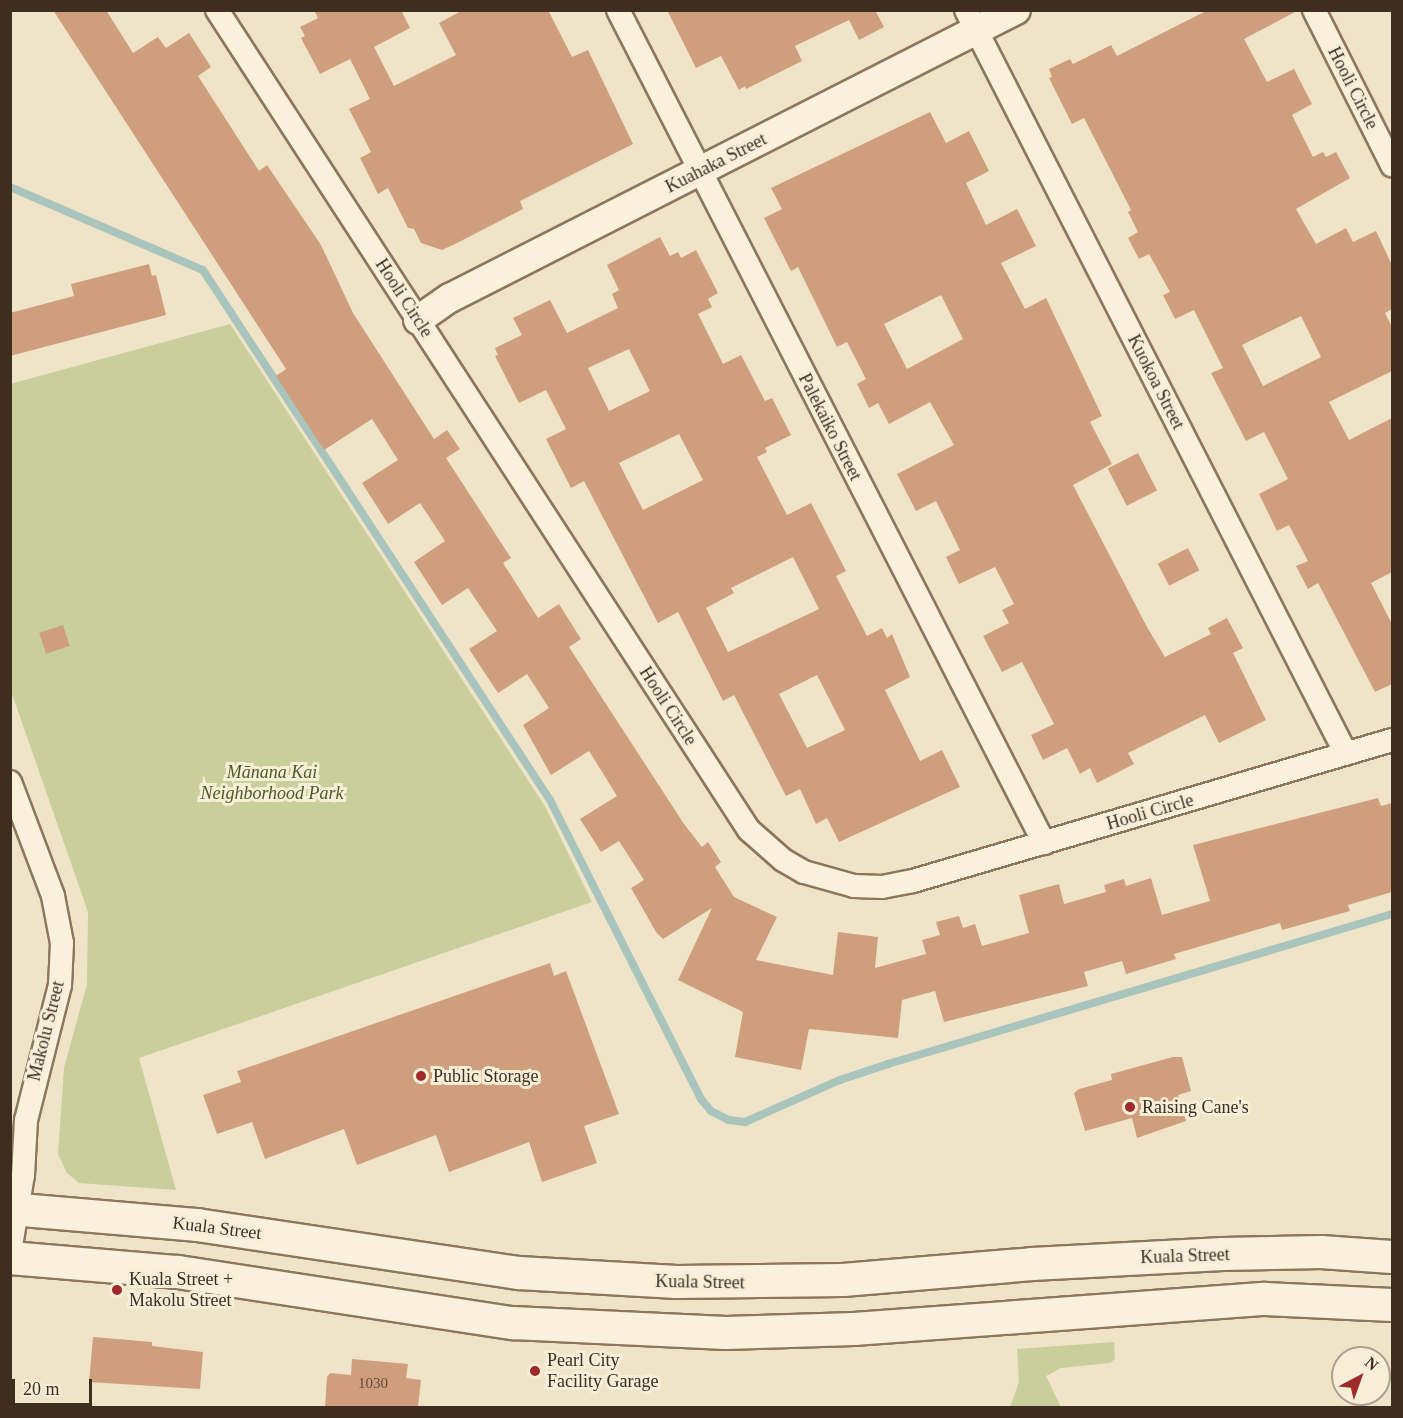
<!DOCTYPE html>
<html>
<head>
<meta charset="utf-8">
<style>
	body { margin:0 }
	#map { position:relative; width:1403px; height:1418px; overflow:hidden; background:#f0e4c8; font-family:"Times New Roman",serif }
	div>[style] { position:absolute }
	.green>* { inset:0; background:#c9cf9b }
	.stream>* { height:8px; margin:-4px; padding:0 4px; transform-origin:4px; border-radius:4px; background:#a9c4bc }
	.building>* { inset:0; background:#cf9f7d; transform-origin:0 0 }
	.roads { filter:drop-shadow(2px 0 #8d765c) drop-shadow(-2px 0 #8d765c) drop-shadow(0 2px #8d765c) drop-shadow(0 -2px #8d765c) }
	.minor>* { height:22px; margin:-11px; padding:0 11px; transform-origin:11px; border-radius:11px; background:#faf1dc }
	.tertiary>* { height:28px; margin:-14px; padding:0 14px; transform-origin:14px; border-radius:14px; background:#faf1dc }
	.secondary>* { height:32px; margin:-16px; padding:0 16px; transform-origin:16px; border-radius:16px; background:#faf1dc }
	.dots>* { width:16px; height:16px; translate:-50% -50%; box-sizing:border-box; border:3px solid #f7eed8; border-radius:50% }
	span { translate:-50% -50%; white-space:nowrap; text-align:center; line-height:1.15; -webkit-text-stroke:6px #f7eed8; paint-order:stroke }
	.number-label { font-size:15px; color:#624a37 }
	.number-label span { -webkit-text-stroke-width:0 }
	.street-label { font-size:18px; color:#3d2e20 }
	.park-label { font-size:18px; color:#4d5a26; font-style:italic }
	.poi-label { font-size:18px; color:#3d2e20 }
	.left { translate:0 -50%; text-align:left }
	.frame { position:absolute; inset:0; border:12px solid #3d2e20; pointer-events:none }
	.north { position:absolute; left:1331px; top:1346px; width:60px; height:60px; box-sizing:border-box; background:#f7eed8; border:2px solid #ada18e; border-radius:50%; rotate:41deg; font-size:16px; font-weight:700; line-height:24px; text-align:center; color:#3d2e20 }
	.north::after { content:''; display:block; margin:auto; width:21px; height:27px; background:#9e2a2b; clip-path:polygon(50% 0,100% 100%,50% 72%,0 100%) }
	.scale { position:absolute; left:12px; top:1379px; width:80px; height:27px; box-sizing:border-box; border:3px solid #3d2e20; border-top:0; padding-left:8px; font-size:18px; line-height:21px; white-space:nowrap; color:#3d2e20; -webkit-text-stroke:4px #f7eed8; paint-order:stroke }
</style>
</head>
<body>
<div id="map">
	<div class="green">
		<div style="clip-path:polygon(230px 324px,546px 808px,592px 902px,139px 1058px,176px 1190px,79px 1183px,67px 1173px,58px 1154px,64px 1068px,87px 984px,88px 912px,11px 691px,10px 384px)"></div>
		<div style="clip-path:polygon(1114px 1342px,1115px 1359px,1110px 1363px,1061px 1368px,1046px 1376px,1061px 1407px,1010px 1407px,1019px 1382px,1017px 1349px)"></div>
	</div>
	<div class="stream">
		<div style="left:10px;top:187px;width:210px;rotate:23.3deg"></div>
		<div style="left:203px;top:270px;width:633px;rotate:56.79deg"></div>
		<div style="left:550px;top:800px;width:335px;rotate:63.2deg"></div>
		<div style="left:701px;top:1099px;width:16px;rotate:50deg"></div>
		<div style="left:711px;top:1111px;width:20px;rotate:27deg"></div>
		<div style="left:729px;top:1120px;width:16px;rotate:7deg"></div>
		<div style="left:745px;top:1122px;width:104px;rotate:-23.9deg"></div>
		<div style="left:840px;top:1080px;width:51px;rotate:-18.4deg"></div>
		<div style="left:888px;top:1064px;width:526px;rotate:-16.57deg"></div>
	</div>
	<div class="building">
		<div style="clip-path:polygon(53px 10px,106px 10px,133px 53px,158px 37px,166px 48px,189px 33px,211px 67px,198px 76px,259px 171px,267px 165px,321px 245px,353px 313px,434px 439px,447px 430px,460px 449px,446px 458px,511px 558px,503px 563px,538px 618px,559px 604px,581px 639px,569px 647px,684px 824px,702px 847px,708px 842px,721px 862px,715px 867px,734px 897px,777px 917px,756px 960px,833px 975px,838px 932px,878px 937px,875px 968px,926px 954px,922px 940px,940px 935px,936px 922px,959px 916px,963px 928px,975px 924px,982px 946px,1029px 933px,1019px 895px,1059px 884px,1064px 904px,1106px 892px,1104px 885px,1124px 879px,1126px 886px,1151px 878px,1162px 915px,1210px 901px,1193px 845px,1378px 798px,1381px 806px,1392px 803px,1392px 892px,1348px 905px,1350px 911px,1282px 930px,1280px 923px,1174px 954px,1176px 959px,1126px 974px,1122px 961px,1084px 972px,1088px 986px,944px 1022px,935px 991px,902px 1000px,898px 1038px,809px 1029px,801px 1070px,735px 1057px,743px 1012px,678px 980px,712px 908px,663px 939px,656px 932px,631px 888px,644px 880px,619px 841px,601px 852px,580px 819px,617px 796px,589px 751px,551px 775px,523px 725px,549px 708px,527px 674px,498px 693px,469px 649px,497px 631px,468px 588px,442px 605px,414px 562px,445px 541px,420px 503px,388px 524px,362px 483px,398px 460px,372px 419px,324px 450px,276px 376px,286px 369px)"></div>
		<div style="clip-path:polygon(314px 10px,401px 10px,410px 28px,374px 47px,394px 86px,456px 55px,439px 23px,463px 10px,548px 10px,572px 57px,588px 50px,633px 144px,520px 201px,523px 209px,457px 243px,442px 250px,421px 243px,414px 229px,408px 228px,388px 188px,378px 194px,360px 158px,371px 152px,349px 109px,370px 99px,350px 59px,320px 74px,301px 38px,305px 36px,300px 27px,318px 18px)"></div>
		<div style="clip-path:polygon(667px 10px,875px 10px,884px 27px,859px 40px,849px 20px,795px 46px,802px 61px,746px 89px,745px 86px,739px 90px,721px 56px,696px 68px)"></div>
		<div style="clip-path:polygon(evenodd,1208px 10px,1299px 10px,1244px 39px,1267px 82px,1294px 69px,1312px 104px,1292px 115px,1313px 157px,1323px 152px,1326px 157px,1336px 152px,1350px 178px,1296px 209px,1316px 244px,1346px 228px,1353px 242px,1376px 231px,1392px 265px,1392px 309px,1385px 313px,1392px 327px,1392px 371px,1329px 402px,1349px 440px,1392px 418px,1392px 572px,1371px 583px,1392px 624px,1392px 684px,1375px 692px,1318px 583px,1308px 589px,1296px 566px,1308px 561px,1289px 525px,1277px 531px,1259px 494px,1288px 479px,1264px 432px,1246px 441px,1211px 373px,1223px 368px,1194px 310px,1175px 319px,1163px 295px,1170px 292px,1149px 254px,1139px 259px,1128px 238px,1138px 232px,1128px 212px,1131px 210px,1084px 118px,1072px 124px,1049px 78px,1052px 77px,1049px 69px,1070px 59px,1073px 64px,1111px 45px,1117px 56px,1208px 10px,1301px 316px,1321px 357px,1263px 386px,1242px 345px,1301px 316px)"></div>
		<div style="clip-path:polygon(evenodd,930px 112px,946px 143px,969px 131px,989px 171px,966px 183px,986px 225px,1017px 209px,1036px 246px,1001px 263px,1025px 309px,1046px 298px,1102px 416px,1090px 422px,1112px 464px,1073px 485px,1147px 627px,1165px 657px,1211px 634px,1208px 628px,1227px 618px,1243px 648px,1233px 653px,1266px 720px,1219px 743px,1205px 715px,1128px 753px,1134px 764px,1097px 783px,1090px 768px,1080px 774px,1067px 748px,1043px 760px,1031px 735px,1054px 724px,1022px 662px,1002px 672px,983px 636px,1009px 623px,1002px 610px,1014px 604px,995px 567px,959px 584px,946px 557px,960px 550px,936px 501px,916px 511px,897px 474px,954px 445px,930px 402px,889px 424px,878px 403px,869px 408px,857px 384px,866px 379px,847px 342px,837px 347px,798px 267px,791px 271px,764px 218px,782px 209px,771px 188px,930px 112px,941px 295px,963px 339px,907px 369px,884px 324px,941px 295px)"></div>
		<div style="clip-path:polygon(evenodd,660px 237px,670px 256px,678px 252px,681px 258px,696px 250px,718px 293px,708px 299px,712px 307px,698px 314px,723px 364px,741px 355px,765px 401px,772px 398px,791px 435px,765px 448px,767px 452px,757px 457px,787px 515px,811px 503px,846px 571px,836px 576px,867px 636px,882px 628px,887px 638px,892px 634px,910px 677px,885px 690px,920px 761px,942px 750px,960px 787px,839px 842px,827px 818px,816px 824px,800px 789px,786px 796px,734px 695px,723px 701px,678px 612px,658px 623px,584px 481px,571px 488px,546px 439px,566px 429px,546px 390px,519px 403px,495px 356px,498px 355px,495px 348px,522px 335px,513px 318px,550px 300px,567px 333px,618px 308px,612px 294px,619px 290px,607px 265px,660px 237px,629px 349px,650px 391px,609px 411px,588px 368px,629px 349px,660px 237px,679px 434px,703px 480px,643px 510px,619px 463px,679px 434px,660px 237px,793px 557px,819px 609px,728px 652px,706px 608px,734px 593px,731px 588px,793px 557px,660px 237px,817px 675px,845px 730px,807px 748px,779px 694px,817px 675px)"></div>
		<div style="clip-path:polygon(149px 264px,152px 276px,156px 275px,166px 315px,10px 356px,10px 313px,74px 296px,71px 284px)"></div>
		<div style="left:1138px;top:453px;width:42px;height:34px;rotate:63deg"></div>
		<div style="left:1188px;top:548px;width:25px;height:34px;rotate:63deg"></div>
		<div style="left:63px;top:625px;width:22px;height:25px;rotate:72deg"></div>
		<div style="clip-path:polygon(550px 963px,554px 976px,566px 971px,619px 1114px,584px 1126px,597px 1163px,542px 1182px,529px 1142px,449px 1172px,436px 1135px,357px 1165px,344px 1129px,265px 1159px,252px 1122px,217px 1134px,203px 1095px,241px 1082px,237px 1071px)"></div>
		<div style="clip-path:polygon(1173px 1057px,1182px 1057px,1191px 1091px,1178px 1095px,1186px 1121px,1137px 1138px,1132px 1118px,1085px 1131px,1074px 1093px,1079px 1089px,1112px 1080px,1111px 1074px)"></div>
		<div style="clip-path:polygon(93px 1337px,152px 1342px,152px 1346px,203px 1352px,200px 1389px,89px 1382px)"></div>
		<div style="clip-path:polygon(352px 1359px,408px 1364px,406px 1378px,421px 1380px,418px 1407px,325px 1407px,327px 1377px,330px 1373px,351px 1375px)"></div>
	</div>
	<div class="roads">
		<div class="minor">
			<div style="left:217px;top:10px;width:977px;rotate:57.03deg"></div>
			<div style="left:749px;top:830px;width:45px;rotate:41.4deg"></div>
			<div style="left:783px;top:860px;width:24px;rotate:30deg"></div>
			<div style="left:804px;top:872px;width:52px;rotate:15.6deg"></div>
			<div style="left:854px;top:886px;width:28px;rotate:2deg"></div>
			<div style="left:882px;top:887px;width:32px;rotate:-11deg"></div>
			<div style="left:913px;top:881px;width:499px;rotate:-16.4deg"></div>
			<div style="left:618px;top:10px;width:936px;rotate:62.91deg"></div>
			<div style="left:966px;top:10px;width:835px;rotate:62.94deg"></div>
			<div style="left:1314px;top:10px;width:174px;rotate:63.3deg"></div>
			<div style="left:10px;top:782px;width:122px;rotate:69.3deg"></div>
			<div style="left:53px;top:896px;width:48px;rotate:79.2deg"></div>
			<div style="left:62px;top:943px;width:42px;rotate:92.7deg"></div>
			<div style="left:60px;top:985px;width:139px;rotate:104.1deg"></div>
			<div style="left:26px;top:1120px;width:55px;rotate:93.1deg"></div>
			<div style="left:23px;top:1175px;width:78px;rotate:99.6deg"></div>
		</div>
		<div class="tertiary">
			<div style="left:418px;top:320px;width:39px;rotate:-35deg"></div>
			<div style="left:450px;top:298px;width:635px;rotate:-26.97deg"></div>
		</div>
		<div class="secondary">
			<div style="left:10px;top:1209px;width:188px;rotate:4.9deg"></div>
			<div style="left:197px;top:1225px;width:326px;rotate:8.5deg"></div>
			<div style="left:519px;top:1273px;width:158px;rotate:3.3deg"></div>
			<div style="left:677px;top:1282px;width:166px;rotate:-0.7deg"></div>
			<div style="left:843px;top:1280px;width:190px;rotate:-4.8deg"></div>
			<div style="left:1032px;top:1264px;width:191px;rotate:-3deg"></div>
			<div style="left:1223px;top:1254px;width:98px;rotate:-1.2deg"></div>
			<div style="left:1321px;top:1252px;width:71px;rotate:4deg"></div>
			<div style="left:10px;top:1258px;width:169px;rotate:4.8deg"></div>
			<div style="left:178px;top:1272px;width:339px;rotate:8.7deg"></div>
			<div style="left:513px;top:1323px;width:213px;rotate:2.7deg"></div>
			<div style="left:726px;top:1333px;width:128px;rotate:-1.8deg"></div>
			<div style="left:854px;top:1329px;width:412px;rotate:-4.2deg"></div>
			<div style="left:1265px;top:1299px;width:127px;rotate:2.7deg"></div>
		</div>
	</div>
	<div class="dots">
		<div style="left:421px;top:1076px;background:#9e2a2b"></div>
		<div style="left:1130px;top:1107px;background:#9e2a2b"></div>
		<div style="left:117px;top:1290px;background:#9e2a2b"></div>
		<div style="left:535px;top:1371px;background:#9e2a2b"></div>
	</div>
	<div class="number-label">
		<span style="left:373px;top:1384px">1030</span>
	</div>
	<div class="street-label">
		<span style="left:1353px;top:88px;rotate:63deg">Hooli Circle</span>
		<span style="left:716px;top:163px;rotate:-27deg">Kuahaka Street</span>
		<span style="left:404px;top:298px;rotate:57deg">Hooli Circle</span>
		<span style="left:1156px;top:382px;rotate:63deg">Kuokoa Street</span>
		<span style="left:830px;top:427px;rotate:63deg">Palekaiko Street</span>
		<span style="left:668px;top:706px;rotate:57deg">Hooli Circle</span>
		<span style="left:1150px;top:812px;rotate:-16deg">Hooli Circle</span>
		<span style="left:46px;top:1031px;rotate:-76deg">Makolu Street</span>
		<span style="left:217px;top:1228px;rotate:7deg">Kuala Street</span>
		<span style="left:1185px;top:1256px;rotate:-2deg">Kuala Street</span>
		<span style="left:700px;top:1282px;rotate:1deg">Kuala Street</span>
	</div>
	<div class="park-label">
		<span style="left:272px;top:783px">Mānana Kai<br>Neighborhood Park</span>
	</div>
	<div class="poi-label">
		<span class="left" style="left:433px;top:1076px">Public Storage</span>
		<span class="left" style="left:1142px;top:1107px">Raising Cane's</span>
		<span class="left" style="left:129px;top:1290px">Kuala Street +<br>Makolu Street</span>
		<span class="left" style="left:547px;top:1371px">Pearl City<br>Facility Garage</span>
	</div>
	<div class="frame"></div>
	<div class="north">N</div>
	<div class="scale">20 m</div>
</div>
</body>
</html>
